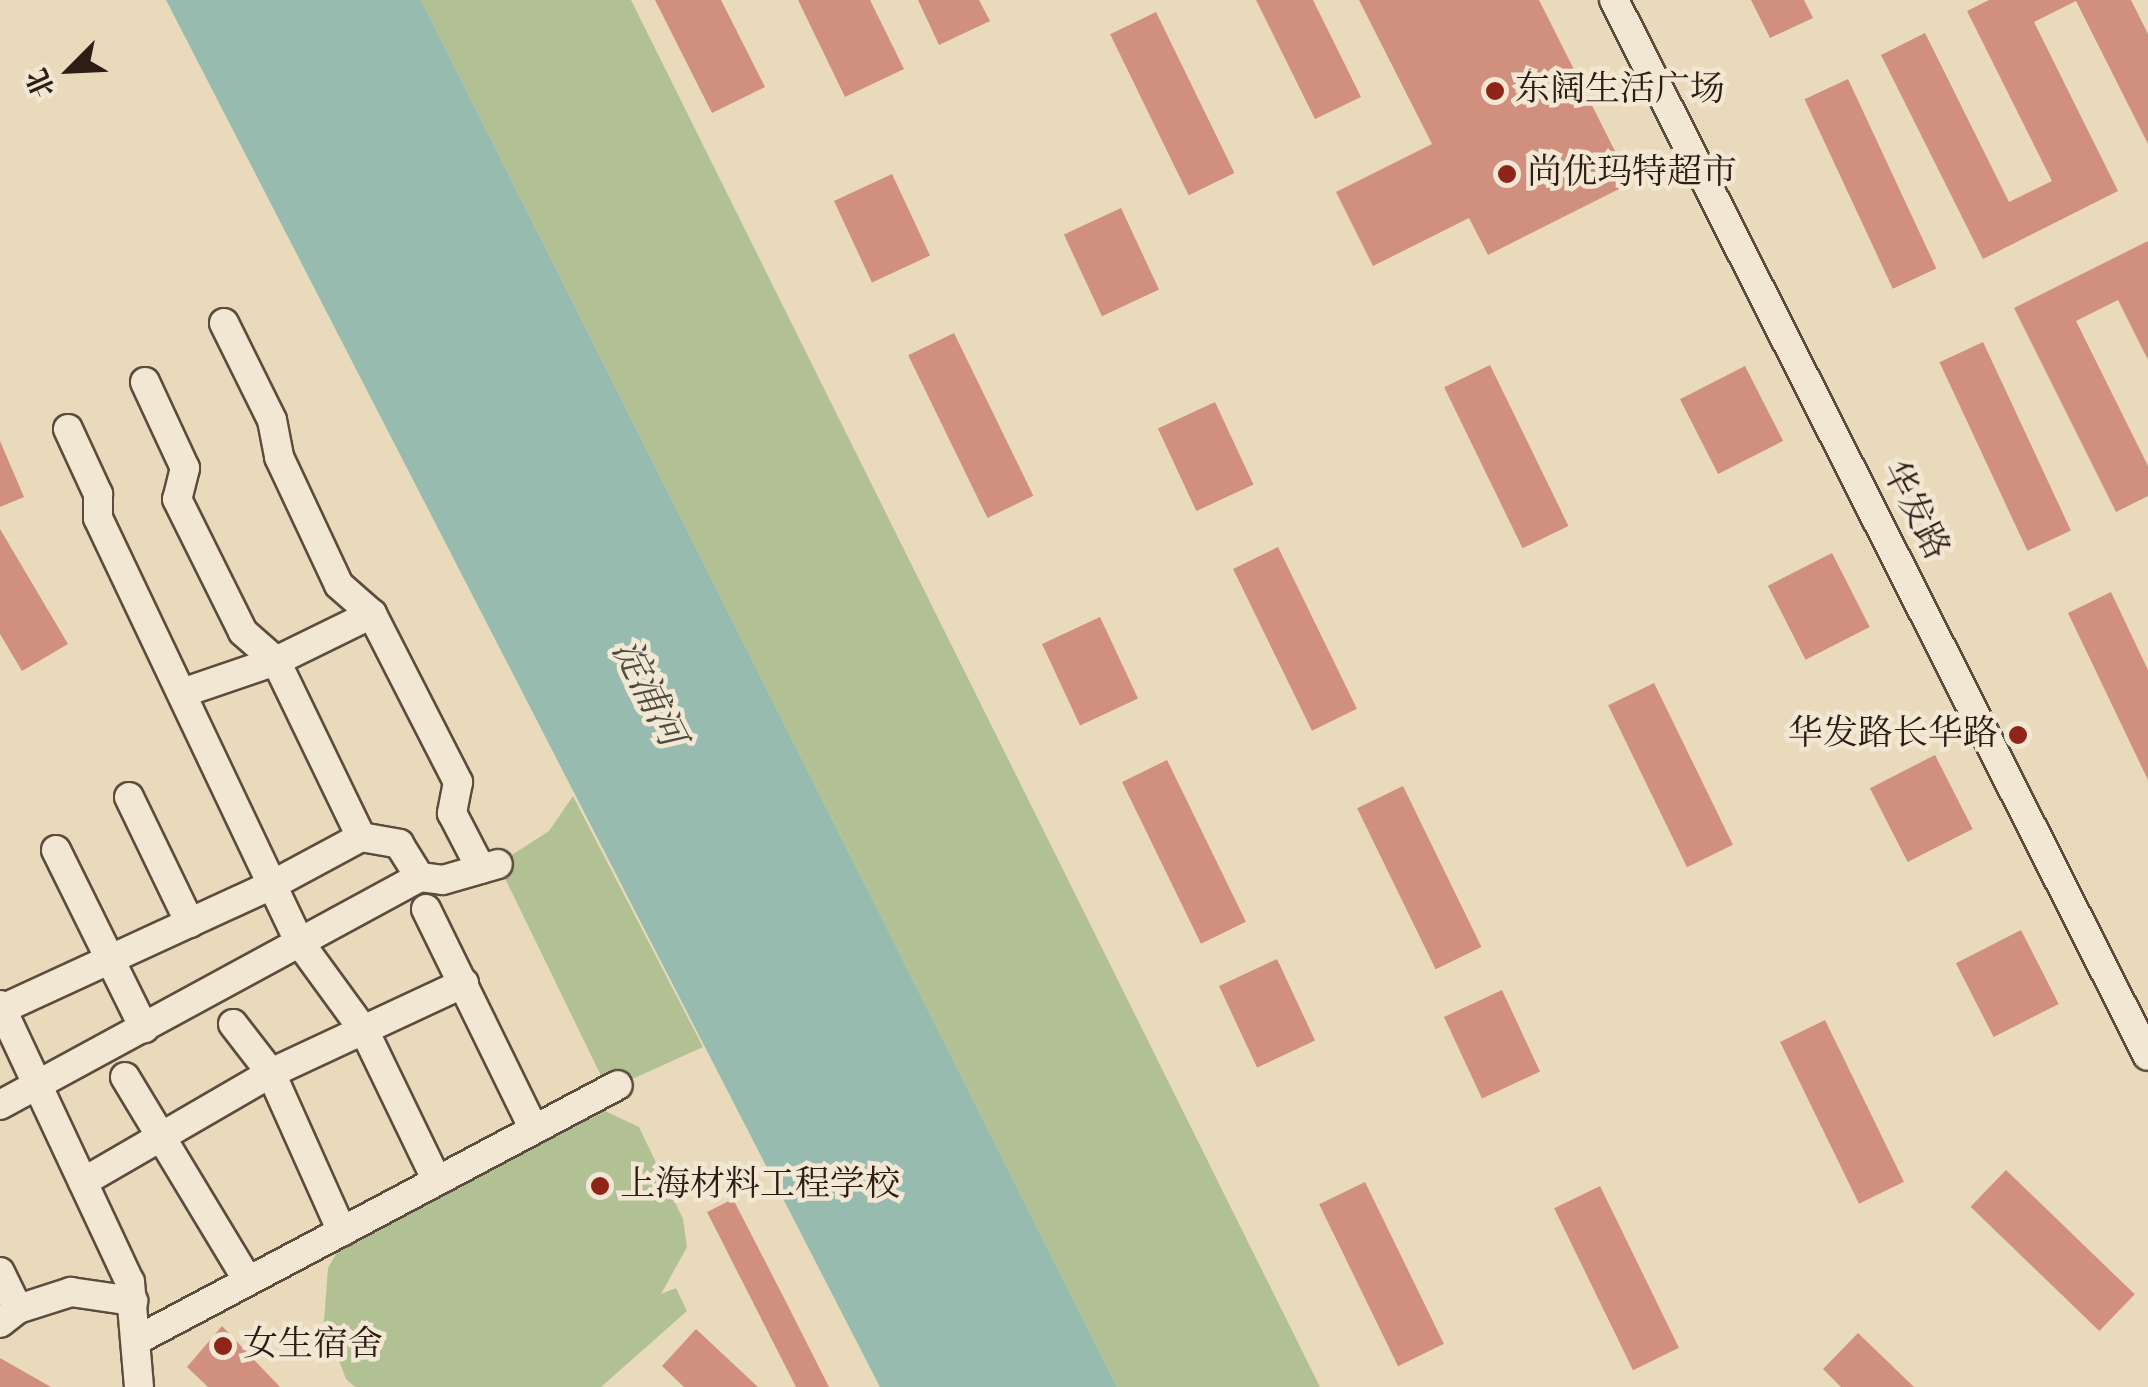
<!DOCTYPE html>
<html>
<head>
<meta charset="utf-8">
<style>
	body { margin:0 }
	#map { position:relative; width:2148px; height:1387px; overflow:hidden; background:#e9dabc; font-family:"Old Standard TT","Noto Serif SC",serif }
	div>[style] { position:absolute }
	.green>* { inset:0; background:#b1c194 }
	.water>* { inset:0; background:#97bbaf }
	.building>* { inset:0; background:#d1907e; transform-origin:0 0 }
	.roads { filter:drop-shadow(2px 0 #5d4c3e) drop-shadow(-2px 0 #5d4c3e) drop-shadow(0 2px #5d4c3e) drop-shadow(0 -2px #5d4c3e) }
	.minor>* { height:28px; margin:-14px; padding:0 14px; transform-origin:14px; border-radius:14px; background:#f1e7d3 }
	.dots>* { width:28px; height:28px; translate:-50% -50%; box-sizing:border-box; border:5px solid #f1e7d3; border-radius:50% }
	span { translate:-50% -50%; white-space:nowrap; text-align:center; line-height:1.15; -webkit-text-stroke:9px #f1e7d3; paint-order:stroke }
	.poi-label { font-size:35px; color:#2e1d14 }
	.left { translate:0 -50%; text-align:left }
	.right { translate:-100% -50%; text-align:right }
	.street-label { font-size:35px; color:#2e1d14 }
	.water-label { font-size:38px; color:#4e4c42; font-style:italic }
	.north { position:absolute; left:20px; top:20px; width:100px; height:100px; -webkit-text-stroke:8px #f1e7d3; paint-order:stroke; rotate:246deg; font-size:28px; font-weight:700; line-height:40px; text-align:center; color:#2e1d14 }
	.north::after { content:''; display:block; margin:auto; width:35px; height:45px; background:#2e1d14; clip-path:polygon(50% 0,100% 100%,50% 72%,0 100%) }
</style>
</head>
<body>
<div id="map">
	<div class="green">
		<div style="clip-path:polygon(421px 0,631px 0,1320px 1387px,1117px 1387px)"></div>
		<div style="clip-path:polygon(573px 796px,703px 1047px,608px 1090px,498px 864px,549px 831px)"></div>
		<div style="clip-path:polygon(605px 1111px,639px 1127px,683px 1219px,687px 1247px,661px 1294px,676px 1288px,687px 1311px,601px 1387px,355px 1387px,346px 1379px,324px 1321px,328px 1268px,339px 1249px)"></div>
	</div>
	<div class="water">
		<div style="clip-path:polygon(166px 0,421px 0,1117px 1387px,880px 1387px)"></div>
	</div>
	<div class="building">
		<div style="clip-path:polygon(655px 0,721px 0,765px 87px,712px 113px)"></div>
		<div style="clip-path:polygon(798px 0,870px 0,904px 69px,845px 97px)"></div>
		<div style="clip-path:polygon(918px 0,979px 0,990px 21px,939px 45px)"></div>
		<div style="clip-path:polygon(1256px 0,1313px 0,1361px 97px,1315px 119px)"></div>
		<div style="clip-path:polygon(1359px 0,1539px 0,1631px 183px,1488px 255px,1469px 218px,1373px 266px,1336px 192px,1432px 144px)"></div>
		<div style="clip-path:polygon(1751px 0,1804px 0,1813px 18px,1770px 38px)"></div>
		<div style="clip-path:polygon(1989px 0,2131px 0,2148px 34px,2148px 144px,2076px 1px,2034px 22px,2118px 191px,1983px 259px,1881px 55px,1925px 33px,2009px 202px,2052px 181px,1967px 11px)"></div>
		<div style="left:1156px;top:12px;width:179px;height:51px;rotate:64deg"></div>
		<div style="left:1848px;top:79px;width:209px;height:48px;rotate:65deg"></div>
		<div style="left:892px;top:174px;width:90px;height:64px;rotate:65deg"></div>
		<div style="left:1121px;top:208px;width:90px;height:63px;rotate:65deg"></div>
		<div style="clip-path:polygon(2148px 241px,2148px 360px,2118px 300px,2076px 321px,2148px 466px,2148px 496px,2116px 512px,2014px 308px)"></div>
		<div style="left:954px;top:333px;width:181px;height:51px;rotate:64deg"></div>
		<div style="left:1983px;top:342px;width:208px;height:48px;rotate:65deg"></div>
		<div style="left:1490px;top:365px;width:179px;height:51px;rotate:64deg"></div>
		<div style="left:1745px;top:366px;width:84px;height:73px;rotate:63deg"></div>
		<div style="left:1215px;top:402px;width:91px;height:63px;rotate:65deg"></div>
		<div style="clip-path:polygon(0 441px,24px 497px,0 507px)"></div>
		<div style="clip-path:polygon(0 529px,68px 644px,22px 671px,0 634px)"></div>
		<div style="left:1278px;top:547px;width:180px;height:50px;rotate:64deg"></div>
		<div style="left:1832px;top:553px;width:83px;height:72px;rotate:63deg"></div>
		<div style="clip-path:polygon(2111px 592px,2148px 670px,2148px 780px,2068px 613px)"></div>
		<div style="left:1100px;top:617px;width:90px;height:64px;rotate:65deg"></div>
		<div style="left:1654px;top:683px;width:180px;height:51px;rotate:64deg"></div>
		<div style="left:1935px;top:755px;width:83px;height:73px;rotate:63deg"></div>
		<div style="left:1167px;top:760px;width:180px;height:50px;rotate:64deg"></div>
		<div style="left:1403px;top:786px;width:179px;height:51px;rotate:64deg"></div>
		<div style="left:2021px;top:930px;width:83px;height:73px;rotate:63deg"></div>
		<div style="left:1277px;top:959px;width:90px;height:64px;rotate:65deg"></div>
		<div style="left:1502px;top:990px;width:90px;height:64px;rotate:65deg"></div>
		<div style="left:1825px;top:1020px;width:180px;height:50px;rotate:64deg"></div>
		<div style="left:2006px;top:1170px;width:179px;height:51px;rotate:44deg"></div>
		<div style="left:1365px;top:1182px;width:180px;height:51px;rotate:64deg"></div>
		<div style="left:1600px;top:1186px;width:180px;height:51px;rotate:64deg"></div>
		<div style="clip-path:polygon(733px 1199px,784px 1298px,829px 1387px,796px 1387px,707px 1212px)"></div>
		<div style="clip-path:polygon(222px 1326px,280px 1387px,208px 1387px,187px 1367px)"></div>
		<div style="clip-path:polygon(696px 1329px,758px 1387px,684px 1387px,662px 1366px)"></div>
		<div style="clip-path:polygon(1858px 1333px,1914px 1387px,1841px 1387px,1823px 1369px)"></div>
		<div style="clip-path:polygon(0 1358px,51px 1387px,0 1387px)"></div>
	</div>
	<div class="roads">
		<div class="minor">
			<div style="left:1614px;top:0;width:1183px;rotate:63.18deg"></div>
			<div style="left:224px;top:323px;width:108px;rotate:63.7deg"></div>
			<div style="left:272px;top:420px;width:38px;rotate:79deg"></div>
			<div style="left:279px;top:457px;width:141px;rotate:64.9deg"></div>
			<div style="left:339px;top:585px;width:44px;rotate:41.3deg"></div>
			<div style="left:372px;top:614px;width:189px;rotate:62.9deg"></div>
			<div style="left:458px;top:782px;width:32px;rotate:101deg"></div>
			<div style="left:452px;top:813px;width:63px;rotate:62.6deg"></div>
			<div style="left:145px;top:382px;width:95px;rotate:65.1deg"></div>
			<div style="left:185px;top:468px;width:32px;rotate:104deg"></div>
			<div style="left:177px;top:499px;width:148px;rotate:63.6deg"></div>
			<div style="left:243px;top:632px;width:44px;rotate:41.3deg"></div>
			<div style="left:276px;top:661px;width:195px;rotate:64.2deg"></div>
			<div style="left:361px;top:837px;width:39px;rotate:10deg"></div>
			<div style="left:399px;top:844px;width:39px;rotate:58deg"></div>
			<div style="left:68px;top:429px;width:72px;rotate:65.2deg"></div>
			<div style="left:98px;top:494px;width:24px;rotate:90deg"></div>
			<div style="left:98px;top:518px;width:471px;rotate:64.6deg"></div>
			<div style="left:300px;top:943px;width:110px;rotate:53.9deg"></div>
			<div style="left:365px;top:1032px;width:165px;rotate:64.2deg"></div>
			<div style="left:182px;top:693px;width:99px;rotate:-18.8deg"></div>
			<div style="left:276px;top:661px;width:107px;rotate:-26.1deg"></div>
			<div style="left:129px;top:797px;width:140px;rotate:64.2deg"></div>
			<div style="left:56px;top:850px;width:199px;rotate:63.7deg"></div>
			<div style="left:426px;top:909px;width:245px;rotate:63.9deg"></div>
			<div style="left:0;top:1005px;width:306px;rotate:64.9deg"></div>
			<div style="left:130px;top:1282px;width:105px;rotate:85.1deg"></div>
			<div style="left:0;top:1010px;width:299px;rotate:-24.7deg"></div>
			<div style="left:272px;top:885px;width:101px;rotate:-28.3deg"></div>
			<div style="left:233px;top:1024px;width:62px;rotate:52.2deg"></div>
			<div style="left:271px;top:1073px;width:174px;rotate:65.9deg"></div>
			<div style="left:125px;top:1077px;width:238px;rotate:58.9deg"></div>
			<div style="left:0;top:1105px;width:478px;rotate:-28.5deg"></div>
			<div style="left:420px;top:877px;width:23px;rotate:7deg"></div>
			<div style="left:443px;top:880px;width:57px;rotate:-16.2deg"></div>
			<div style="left:83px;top:1182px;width:217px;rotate:-30.1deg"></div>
			<div style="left:271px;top:1073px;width:213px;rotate:-25deg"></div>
			<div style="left:0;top:1272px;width:41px;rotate:64.1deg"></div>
			<div style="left:0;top:1323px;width:23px;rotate:-38deg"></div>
			<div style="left:18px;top:1309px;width:56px;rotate:-17.8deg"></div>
			<div style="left:71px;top:1292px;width:63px;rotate:8.3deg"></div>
			<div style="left:137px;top:1340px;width:544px;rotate:-27.93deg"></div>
		</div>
	</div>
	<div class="dots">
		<div style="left:1495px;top:91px;background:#8f2418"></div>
		<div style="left:1507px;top:174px;background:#8f2418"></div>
		<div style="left:2018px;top:735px;background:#8f2418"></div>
		<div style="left:600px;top:1186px;background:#8f2418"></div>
		<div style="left:223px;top:1346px;background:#8f2418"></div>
	</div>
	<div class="poi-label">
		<span class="left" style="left:1515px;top:91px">东阔生活广场</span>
		<span class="left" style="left:1527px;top:174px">尚优玛特超市</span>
		<span class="right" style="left:1998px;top:735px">华发路长华路</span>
		<span class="left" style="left:620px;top:1186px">上海材料工程学校</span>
		<span class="left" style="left:243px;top:1346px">女生宿舍</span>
	</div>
	<div class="street-label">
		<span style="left:1914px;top:511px;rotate:63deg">华发路</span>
	</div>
	<div class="water-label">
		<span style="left:646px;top:694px;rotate:63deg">淀浦河</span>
	</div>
	<div class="north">北</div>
</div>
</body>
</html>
